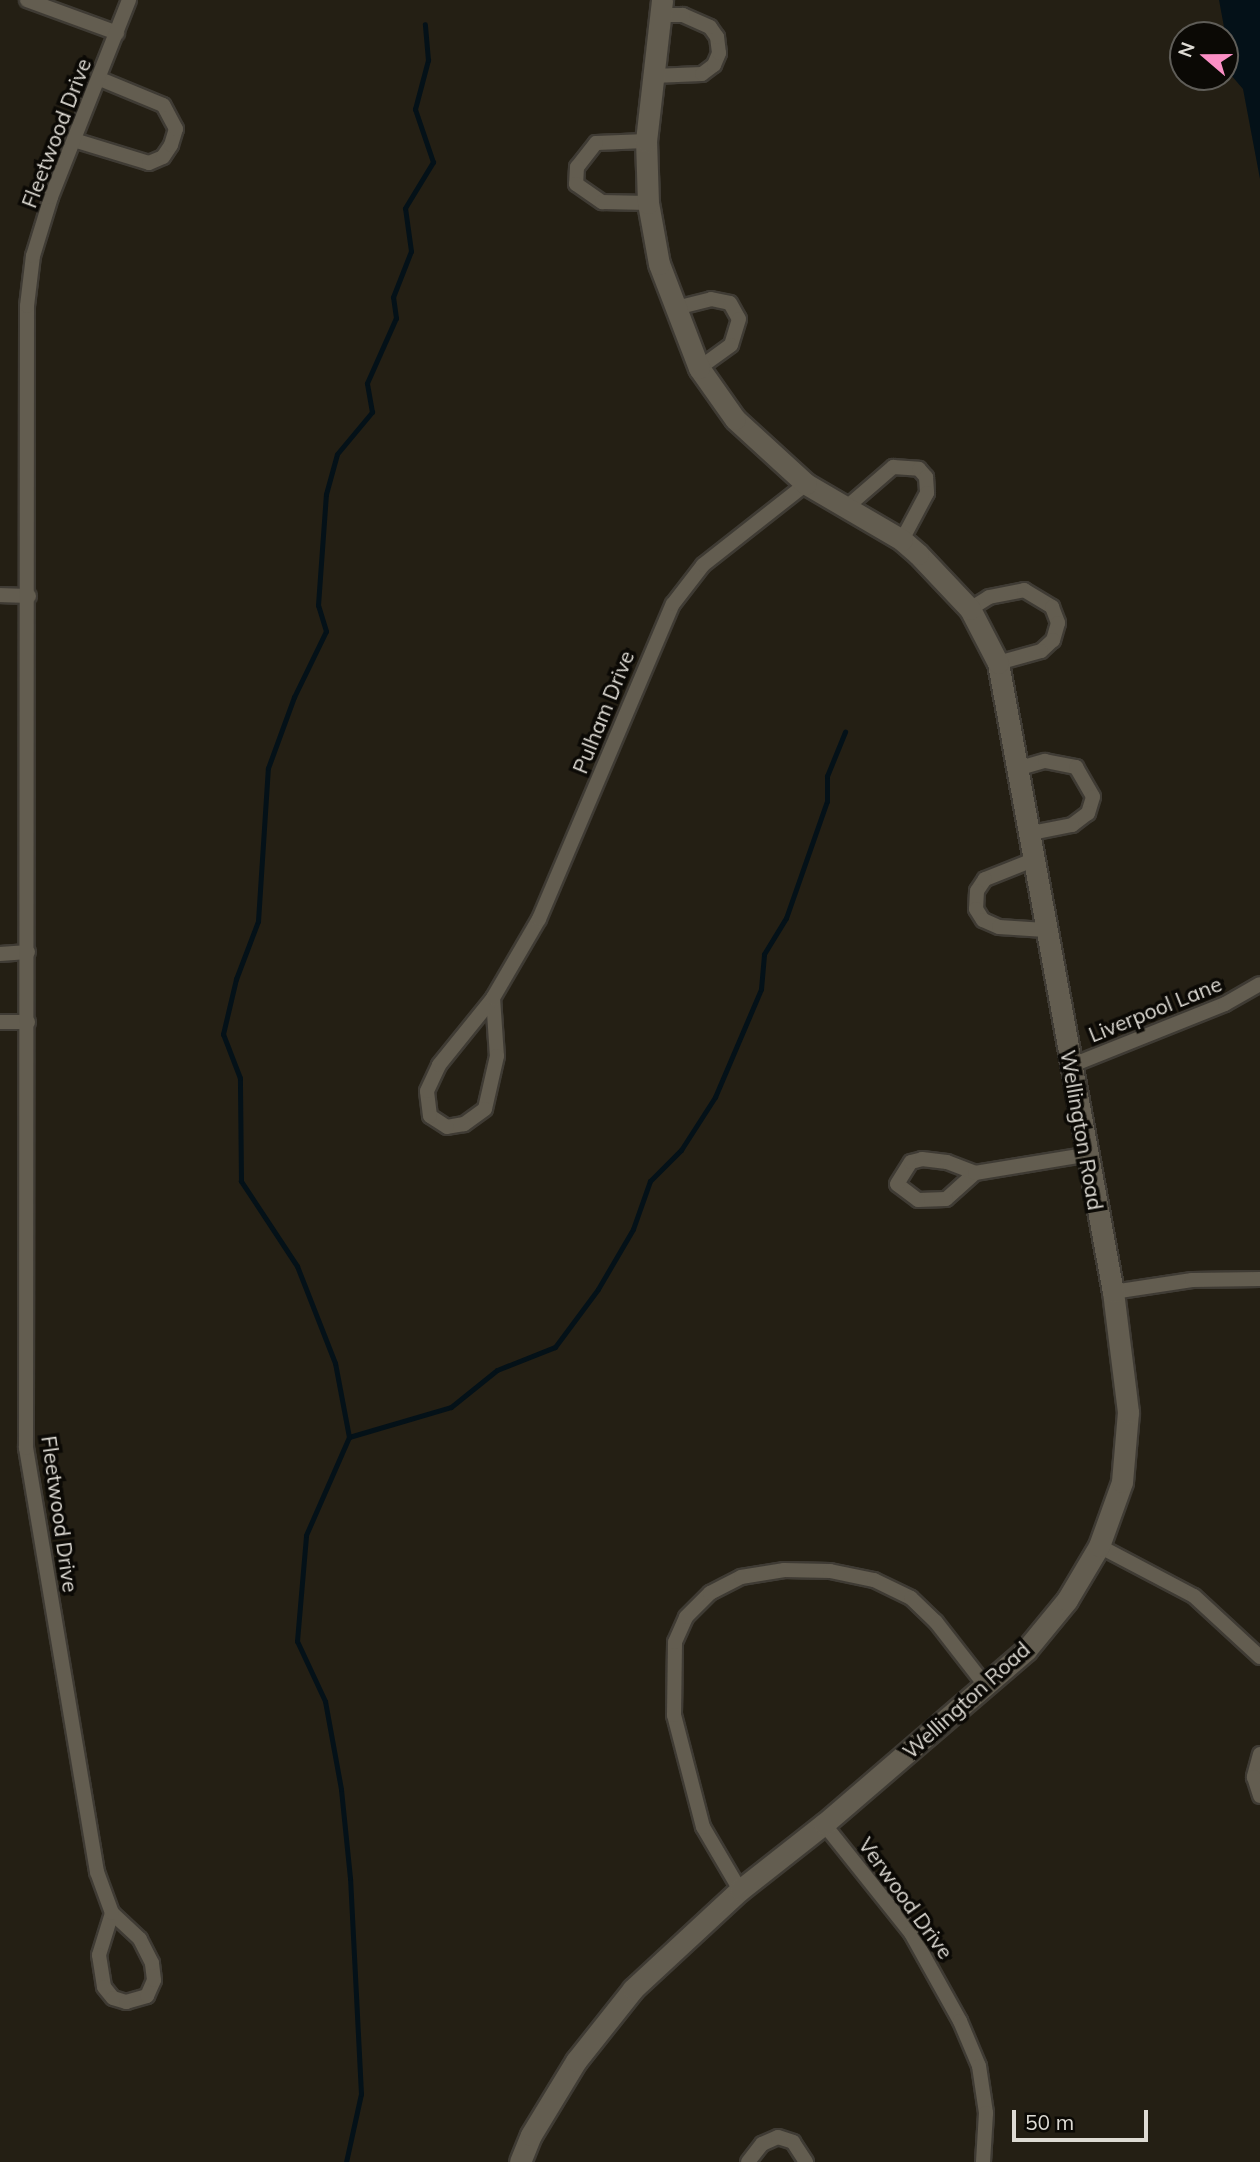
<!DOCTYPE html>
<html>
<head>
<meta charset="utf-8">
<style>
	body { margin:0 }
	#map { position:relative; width:1260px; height:2162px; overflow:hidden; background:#241f14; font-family:Mulish,sans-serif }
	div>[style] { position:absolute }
	.water>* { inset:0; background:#041118 }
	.stream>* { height:5px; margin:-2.5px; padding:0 2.5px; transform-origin:2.5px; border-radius:2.5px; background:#041118 }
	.roads { filter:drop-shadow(2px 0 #3f3b34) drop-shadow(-2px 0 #3f3b34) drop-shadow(0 2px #3f3b34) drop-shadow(0 -2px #3f3b34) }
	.street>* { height:14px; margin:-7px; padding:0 7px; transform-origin:7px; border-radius:7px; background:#635d50 }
	.secondary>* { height:21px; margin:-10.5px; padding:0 10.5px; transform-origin:10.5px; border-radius:10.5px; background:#635d50 }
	span { translate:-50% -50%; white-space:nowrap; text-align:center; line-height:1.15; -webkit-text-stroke:7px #0b0905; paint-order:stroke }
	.street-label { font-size:21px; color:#dedbd4 }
	.north { position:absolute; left:1169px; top:21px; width:70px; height:70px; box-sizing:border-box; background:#0b0905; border:2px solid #5f5d58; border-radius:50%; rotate:290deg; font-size:19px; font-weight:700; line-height:28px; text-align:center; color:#dedbd4 }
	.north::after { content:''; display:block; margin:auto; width:24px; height:32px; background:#fb8fc5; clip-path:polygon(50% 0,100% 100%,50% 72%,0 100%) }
	.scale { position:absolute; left:1012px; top:2110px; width:136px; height:32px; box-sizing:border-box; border:4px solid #dedbd4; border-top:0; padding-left:9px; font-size:21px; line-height:24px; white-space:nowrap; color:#dedbd4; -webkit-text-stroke:5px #0b0905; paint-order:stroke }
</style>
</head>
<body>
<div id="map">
	<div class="water">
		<div style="clip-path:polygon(1219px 0,1260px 0,1260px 179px,1243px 89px,1225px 68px,1229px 54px)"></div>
	</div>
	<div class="stream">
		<div style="left:349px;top:1437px;width:106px;rotate:-16.4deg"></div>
		<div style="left:451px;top:1407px;width:59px;rotate:-38.8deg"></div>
		<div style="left:497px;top:1370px;width:62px;rotate:-21.6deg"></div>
		<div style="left:555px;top:1347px;width:72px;rotate:-53.4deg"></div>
		<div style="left:598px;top:1289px;width:69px;rotate:-59.7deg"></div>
		<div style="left:633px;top:1229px;width:51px;rotate:-70.5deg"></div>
		<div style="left:650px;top:1181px;width:44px;rotate:-45deg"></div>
		<div style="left:681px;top:1150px;width:63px;rotate:-57.3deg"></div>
		<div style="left:715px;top:1097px;width:117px;rotate:-66.9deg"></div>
		<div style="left:761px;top:989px;width:35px;rotate:-85deg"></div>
		<div style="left:764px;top:954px;width:42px;rotate:-58.6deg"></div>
		<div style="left:786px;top:918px;width:124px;rotate:-70.7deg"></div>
		<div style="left:827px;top:801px;width:25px;rotate:-90deg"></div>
		<div style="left:827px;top:776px;width:48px;rotate:-67.8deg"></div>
		<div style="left:346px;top:2162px;width:70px;rotate:-77.6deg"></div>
		<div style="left:361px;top:2094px;width:216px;rotate:-92.9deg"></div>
		<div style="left:350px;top:1878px;width:89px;rotate:-95.8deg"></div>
		<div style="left:341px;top:1789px;width:89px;rotate:-100.3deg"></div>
		<div style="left:325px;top:1701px;width:66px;rotate:-115deg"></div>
		<div style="left:297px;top:1641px;width:106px;rotate:-85.1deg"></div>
		<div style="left:306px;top:1535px;width:107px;rotate:-66.3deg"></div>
		<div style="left:349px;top:1437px;width:75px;rotate:-100.7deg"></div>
		<div style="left:335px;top:1363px;width:104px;rotate:-111.4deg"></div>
		<div style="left:297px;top:1266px;width:102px;rotate:-123.4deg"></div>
		<div style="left:241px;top:1181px;width:103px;rotate:-90.6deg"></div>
		<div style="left:240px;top:1078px;width:47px;rotate:-111.1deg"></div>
		<div style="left:223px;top:1034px;width:57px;rotate:-76.7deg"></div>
		<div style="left:236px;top:979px;width:62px;rotate:-69.2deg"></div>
		<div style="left:258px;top:921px;width:153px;rotate:-86.3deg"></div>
		<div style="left:268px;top:768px;width:76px;rotate:-69.9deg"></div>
		<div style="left:294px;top:697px;width:73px;rotate:-64.1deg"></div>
		<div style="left:326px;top:631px;width:27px;rotate:-107deg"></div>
		<div style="left:318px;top:605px;width:111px;rotate:-85.9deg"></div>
		<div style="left:326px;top:494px;width:41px;rotate:-74.6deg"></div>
		<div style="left:337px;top:454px;width:55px;rotate:-50.2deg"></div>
		<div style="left:372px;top:412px;width:29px;rotate:-100deg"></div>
		<div style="left:367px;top:383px;width:71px;rotate:-66deg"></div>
		<div style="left:396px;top:318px;width:21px;rotate:-98deg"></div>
		<div style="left:393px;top:297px;width:49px;rotate:-68.6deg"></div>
		<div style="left:411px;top:251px;width:43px;rotate:-97.9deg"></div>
		<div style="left:405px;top:208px;width:54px;rotate:-58.7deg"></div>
		<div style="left:433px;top:162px;width:56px;rotate:-108.8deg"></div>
		<div style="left:415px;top:109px;width:51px;rotate:-75.1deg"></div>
		<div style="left:428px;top:60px;width:36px;rotate:-95deg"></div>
	</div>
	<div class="roads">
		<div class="street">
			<div style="left:27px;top:0;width:96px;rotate:20.1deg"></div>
			<div style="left:653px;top:76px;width:49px;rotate:-2.3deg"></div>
			<div style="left:702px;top:74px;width:15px;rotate:-37deg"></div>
			<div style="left:714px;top:65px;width:13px;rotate:-67deg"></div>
			<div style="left:719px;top:53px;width:16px;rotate:-97deg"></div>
			<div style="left:717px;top:37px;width:12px;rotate:-125deg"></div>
			<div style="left:710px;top:27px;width:30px;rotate:-156deg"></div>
			<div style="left:683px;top:15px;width:23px;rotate:180deg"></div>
			<div style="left:77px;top:141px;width:75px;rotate:17deg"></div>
			<div style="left:149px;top:163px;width:15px;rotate:-23deg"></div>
			<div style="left:163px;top:157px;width:14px;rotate:-56deg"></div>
			<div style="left:171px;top:145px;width:17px;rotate:-73deg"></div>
			<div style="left:176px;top:129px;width:27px;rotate:-118deg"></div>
			<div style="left:163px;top:105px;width:68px;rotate:-157.6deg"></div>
			<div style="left:646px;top:141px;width:50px;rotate:177.7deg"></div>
			<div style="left:596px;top:143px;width:31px;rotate:128deg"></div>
			<div style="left:577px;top:167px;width:17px;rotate:93deg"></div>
			<div style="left:576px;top:184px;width:32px;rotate:35deg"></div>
			<div style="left:602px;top:202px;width:46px;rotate:1.2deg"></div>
			<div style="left:676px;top:308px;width:36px;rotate:-14deg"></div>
			<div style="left:711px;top:299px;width:19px;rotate:12deg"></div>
			<div style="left:730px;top:303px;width:18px;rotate:61deg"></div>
			<div style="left:739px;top:319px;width:27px;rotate:107deg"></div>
			<div style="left:731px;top:345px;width:39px;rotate:144deg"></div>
			<div style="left:848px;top:506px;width:60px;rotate:-40.9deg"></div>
			<div style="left:893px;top:467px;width:26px;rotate:4deg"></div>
			<div style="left:919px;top:469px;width:11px;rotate:49deg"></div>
			<div style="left:926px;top:477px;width:16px;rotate:86deg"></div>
			<div style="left:927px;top:493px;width:53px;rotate:118deg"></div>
			<div style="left:0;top:595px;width:29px;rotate:2deg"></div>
			<div style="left:970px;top:609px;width:22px;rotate:-32deg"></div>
			<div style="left:989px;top:597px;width:36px;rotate:-11deg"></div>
			<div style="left:1024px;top:590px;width:33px;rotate:31deg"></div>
			<div style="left:1052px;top:607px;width:17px;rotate:69deg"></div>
			<div style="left:1058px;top:623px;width:18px;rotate:106deg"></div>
			<div style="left:1053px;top:640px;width:16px;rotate:137deg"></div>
			<div style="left:1041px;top:651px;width:45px;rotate:164.4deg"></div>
			<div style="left:1020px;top:768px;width:26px;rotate:-16deg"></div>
			<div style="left:1045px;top:761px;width:32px;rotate:11deg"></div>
			<div style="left:1076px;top:767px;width:34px;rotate:60deg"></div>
			<div style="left:1093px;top:797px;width:17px;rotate:107deg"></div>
			<div style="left:1088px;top:813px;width:20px;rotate:143deg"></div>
			<div style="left:1072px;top:825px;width:42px;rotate:169deg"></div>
			<div style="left:1033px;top:860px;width:52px;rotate:158.4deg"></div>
			<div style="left:985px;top:879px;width:14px;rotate:124deg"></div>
			<div style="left:977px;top:891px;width:18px;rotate:93deg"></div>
			<div style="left:976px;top:909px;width:13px;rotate:58deg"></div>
			<div style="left:983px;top:920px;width:17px;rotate:24deg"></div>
			<div style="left:999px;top:927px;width:46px;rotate:3.7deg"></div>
			<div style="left:0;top:954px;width:28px;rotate:-4deg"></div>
			<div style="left:493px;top:998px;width:58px;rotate:86.1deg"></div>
			<div style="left:497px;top:1056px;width:54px;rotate:102.8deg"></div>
			<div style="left:485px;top:1109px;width:26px;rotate:144deg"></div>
			<div style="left:464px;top:1124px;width:17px;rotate:170deg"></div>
			<div style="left:447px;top:1127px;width:20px;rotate:-147deg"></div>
			<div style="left:430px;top:1116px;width:25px;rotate:-97deg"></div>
			<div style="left:427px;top:1091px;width:29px;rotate:-65deg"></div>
			<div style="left:439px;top:1065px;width:86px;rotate:-51.1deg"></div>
			<div style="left:493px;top:998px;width:91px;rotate:-59.8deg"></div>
			<div style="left:539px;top:919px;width:342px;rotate:-67deg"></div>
			<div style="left:673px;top:604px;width:49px;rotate:-52.4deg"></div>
			<div style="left:703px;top:565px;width:131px;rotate:-38.2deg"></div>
			<div style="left:0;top:1022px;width:28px"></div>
			<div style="left:1070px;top:1066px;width:167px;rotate:-21.8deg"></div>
			<div style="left:1225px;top:1004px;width:40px;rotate:-29.7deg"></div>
			<div style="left:975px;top:1173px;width:39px;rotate:138deg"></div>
			<div style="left:946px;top:1199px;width:28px;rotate:178deg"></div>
			<div style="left:918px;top:1200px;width:26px;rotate:-143deg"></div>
			<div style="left:897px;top:1184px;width:26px;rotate:-58deg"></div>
			<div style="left:911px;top:1162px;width:11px;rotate:-15deg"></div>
			<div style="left:922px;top:1159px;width:25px;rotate:7deg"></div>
			<div style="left:947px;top:1162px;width:30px;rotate:21deg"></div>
			<div style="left:975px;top:1173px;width:110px;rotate:-9.4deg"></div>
			<div style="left:1113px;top:1292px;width:80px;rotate:-8.6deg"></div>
			<div style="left:1192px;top:1280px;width:68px;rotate:-0.8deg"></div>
			<div style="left:1099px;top:1546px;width:107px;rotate:27.8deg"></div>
			<div style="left:1194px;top:1596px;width:90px;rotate:42.7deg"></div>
			<div style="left:1260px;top:1754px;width:24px;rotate:105deg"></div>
			<div style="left:1254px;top:1777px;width:20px;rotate:72deg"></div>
			<div style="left:824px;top:1824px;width:139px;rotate:51.4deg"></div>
			<div style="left:911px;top:1933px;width:101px;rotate:60.9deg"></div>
			<div style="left:960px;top:2021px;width:49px;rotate:67.1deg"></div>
			<div style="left:979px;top:2066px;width:48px;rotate:81.5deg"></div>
			<div style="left:986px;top:2113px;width:49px;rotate:93.5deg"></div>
			<div style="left:740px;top:1890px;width:73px;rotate:-120.4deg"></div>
			<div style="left:703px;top:1827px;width:116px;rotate:-104.5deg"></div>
			<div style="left:674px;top:1715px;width:73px;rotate:-89.2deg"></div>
			<div style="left:675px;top:1642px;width:27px;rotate:-66deg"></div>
			<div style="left:686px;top:1617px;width:34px;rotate:-45deg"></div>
			<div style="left:710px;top:1593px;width:35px;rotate:-27deg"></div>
			<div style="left:741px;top:1577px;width:44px;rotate:-9.2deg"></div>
			<div style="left:784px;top:1570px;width:46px;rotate:1.2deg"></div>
			<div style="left:830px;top:1571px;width:45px;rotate:11.6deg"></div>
			<div style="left:874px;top:1580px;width:41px;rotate:25.9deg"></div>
			<div style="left:911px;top:1598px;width:35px;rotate:44deg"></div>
			<div style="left:936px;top:1622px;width:80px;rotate:52.1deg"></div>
			<div style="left:112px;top:1913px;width:44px;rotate:107.2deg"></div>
			<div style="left:99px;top:1955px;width:32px;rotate:81deg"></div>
			<div style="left:104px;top:1987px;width:14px;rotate:51deg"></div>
			<div style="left:113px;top:1998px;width:14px;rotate:17deg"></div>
			<div style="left:126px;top:2002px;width:22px;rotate:-16deg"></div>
			<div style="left:147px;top:1996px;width:17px;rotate:-66deg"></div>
			<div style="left:154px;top:1980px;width:17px;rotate:-97deg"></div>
			<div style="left:152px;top:1963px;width:27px;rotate:-117deg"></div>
			<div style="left:140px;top:1939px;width:38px;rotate:-137deg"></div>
			<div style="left:112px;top:1913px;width:44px;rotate:-110.1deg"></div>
			<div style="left:97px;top:1872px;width:430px;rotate:-99.5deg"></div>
			<div style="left:26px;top:1448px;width:1142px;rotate:-89.95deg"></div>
			<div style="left:27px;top:306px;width:50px;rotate:-83.2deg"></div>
			<div style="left:33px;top:256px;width:62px;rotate:-73deg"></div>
			<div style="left:51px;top:197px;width:212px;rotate:-68.4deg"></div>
			<div style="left:748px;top:2162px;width:23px;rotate:-52deg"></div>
			<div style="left:762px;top:2144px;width:17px;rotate:-24deg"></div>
			<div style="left:778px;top:2137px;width:16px;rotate:18deg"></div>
			<div style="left:793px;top:2142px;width:24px;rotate:57deg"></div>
		</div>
		<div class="secondary">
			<div style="left:520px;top:2162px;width:29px;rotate:-68deg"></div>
			<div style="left:531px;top:2135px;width:87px;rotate:-58.7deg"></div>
			<div style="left:576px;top:2061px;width:92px;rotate:-51.6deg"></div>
			<div style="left:633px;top:1989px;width:146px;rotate:-42.8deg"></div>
			<div style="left:740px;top:1890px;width:107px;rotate:-38.2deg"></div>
			<div style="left:824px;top:1824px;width:267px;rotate:-40.7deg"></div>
			<div style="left:1026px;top:1650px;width:65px;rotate:-50.6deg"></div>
			<div style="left:1067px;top:1600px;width:63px;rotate:-59.3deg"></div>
			<div style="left:1099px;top:1546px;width:68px;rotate:-70.2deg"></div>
			<div style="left:1122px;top:1482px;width:70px;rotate:-85.1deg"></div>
			<div style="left:1128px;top:1412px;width:121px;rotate:-97.1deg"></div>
			<div style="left:1113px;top:1292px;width:639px;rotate:-100.36deg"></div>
			<div style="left:998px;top:663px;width:61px;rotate:-117.4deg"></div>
			<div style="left:970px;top:609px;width:76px;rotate:-133.4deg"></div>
			<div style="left:918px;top:554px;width:21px;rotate:-139deg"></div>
			<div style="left:902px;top:540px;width:111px;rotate:-149.7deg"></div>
			<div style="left:806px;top:484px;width:96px;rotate:-137.5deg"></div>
			<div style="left:735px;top:419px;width:62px;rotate:-125.2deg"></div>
			<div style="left:699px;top:368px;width:111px;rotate:-111deg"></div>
			<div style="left:659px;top:264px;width:62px;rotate:-100.2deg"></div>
			<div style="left:648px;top:203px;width:62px;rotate:-91.8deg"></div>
			<div style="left:646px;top:141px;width:142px;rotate:-83.5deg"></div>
		</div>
	</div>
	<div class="street-label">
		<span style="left:56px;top:133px;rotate:-69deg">Fleetwood Drive</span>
		<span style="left:603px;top:712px;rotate:-68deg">Pulham Drive</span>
		<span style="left:1155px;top:1009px;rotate:-22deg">Liverpool Lane</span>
		<span style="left:1082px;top:1130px;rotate:80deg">Wellington Road</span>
		<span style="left:60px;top:1514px;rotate:82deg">Fleetwood Drive</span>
		<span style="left:966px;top:1700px;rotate:-42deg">Wellington Road</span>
		<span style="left:906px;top:1898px;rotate:54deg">Verwood Drive</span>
	</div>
	<div class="north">N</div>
	<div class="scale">50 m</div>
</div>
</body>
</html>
